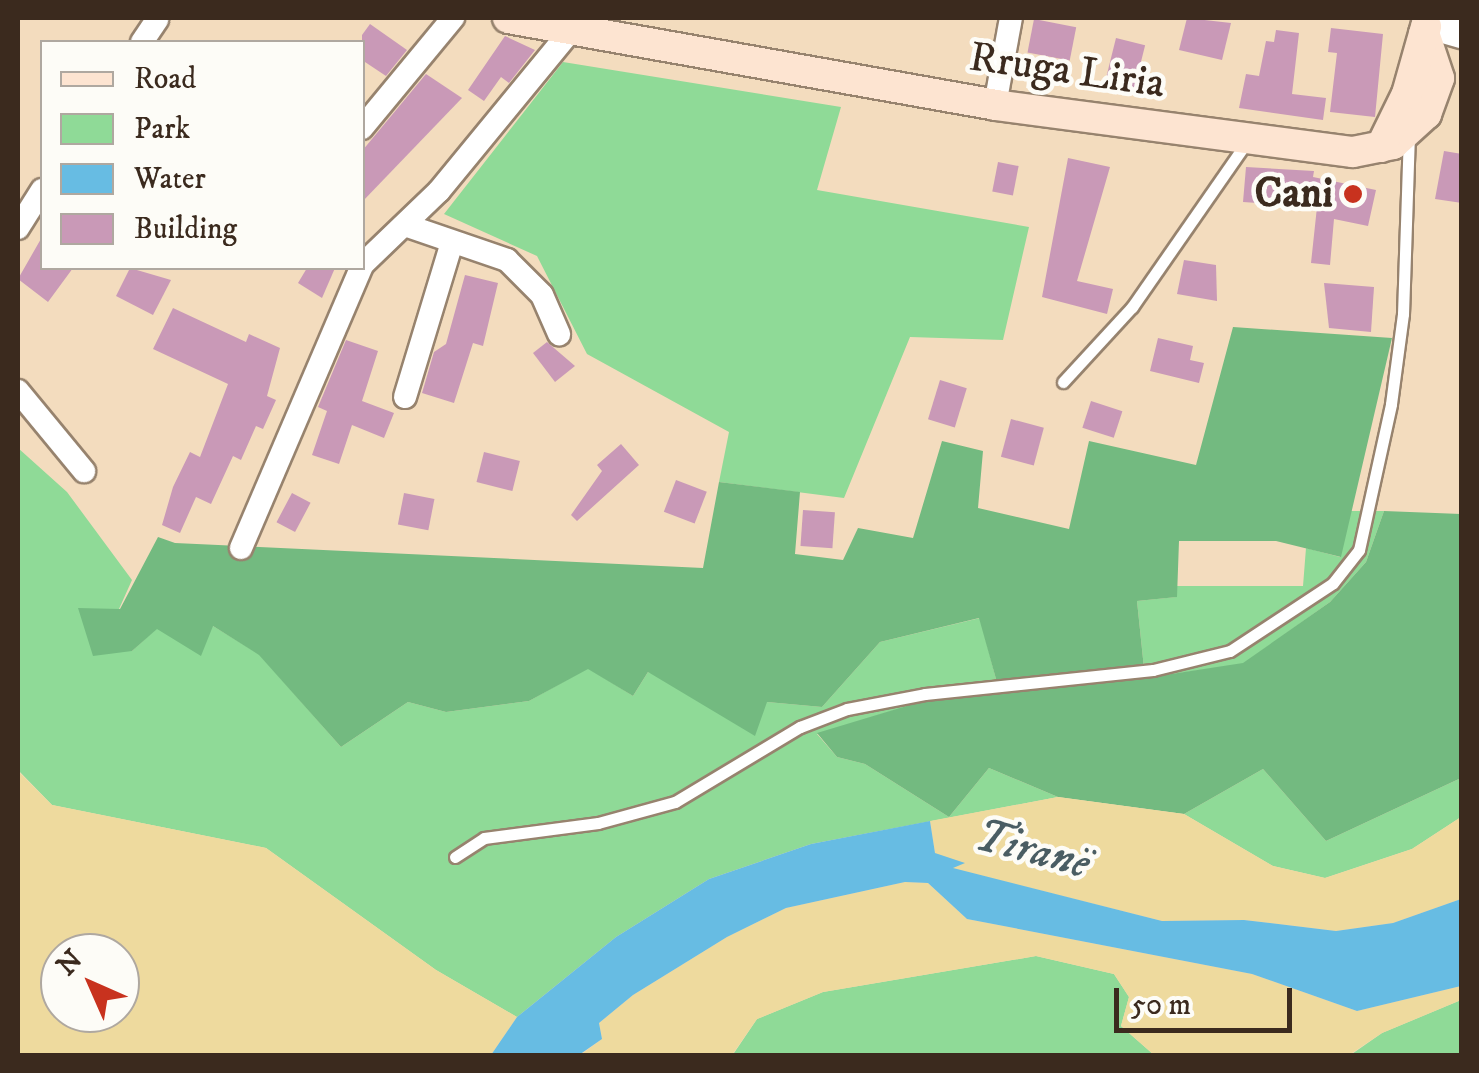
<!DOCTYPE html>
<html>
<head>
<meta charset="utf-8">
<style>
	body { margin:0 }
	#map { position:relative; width:1479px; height:1073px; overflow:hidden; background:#f3dcbe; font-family:"IM FELL DW Pica",serif }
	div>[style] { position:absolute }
	.green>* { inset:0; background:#8fda97 }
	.forest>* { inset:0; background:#73ba80 }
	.sand>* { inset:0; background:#eeda9e }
	.water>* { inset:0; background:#67bce3 }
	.building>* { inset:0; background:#c999b7; transform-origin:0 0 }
	.roads { filter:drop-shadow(2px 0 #97836e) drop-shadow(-2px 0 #97836e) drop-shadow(0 2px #97836e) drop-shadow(0 -2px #97836e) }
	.service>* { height:11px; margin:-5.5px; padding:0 5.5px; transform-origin:5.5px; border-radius:5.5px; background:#fff }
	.minor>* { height:22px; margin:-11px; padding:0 11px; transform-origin:11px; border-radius:11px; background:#fff }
	.tertiary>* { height:28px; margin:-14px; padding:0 14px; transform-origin:14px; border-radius:14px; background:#fff }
	.secondary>* { height:30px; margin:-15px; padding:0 15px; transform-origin:15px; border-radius:15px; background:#fde4d1 }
	.dots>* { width:28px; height:28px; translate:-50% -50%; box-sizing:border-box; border:5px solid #fdfcf7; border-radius:50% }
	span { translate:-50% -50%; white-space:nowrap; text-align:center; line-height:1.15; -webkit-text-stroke:9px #fdfcf7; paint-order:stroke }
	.street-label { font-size:42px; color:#3b2a1e }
	.poi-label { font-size:42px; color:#3b2a1e; font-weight:700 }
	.right { translate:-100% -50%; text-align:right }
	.water-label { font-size:45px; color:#4a5d63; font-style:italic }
	.frame { position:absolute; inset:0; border:20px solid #3b2a1e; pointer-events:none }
	.legend { position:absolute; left:40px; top:40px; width:325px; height:230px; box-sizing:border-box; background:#fdfcf7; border:2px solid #afa8a0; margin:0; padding:12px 18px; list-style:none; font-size:30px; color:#3b2a1e }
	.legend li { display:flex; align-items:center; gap:20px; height:50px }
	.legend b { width:50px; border:2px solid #afa8a0 }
	.north { position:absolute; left:40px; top:933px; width:100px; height:100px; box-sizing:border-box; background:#fdfcf7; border:2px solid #afa8a0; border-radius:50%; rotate:315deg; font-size:28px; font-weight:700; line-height:40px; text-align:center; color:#3b2a1e }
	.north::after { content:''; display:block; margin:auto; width:35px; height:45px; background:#c8321e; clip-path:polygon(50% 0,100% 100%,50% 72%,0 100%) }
	.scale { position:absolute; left:1114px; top:988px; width:178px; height:45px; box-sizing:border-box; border:5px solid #3b2a1e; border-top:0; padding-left:12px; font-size:30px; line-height:35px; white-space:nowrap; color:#3b2a1e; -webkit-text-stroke:8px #fdfcf7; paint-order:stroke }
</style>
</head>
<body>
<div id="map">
	<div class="green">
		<div style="clip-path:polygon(563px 62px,841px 107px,817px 190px,1029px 227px,1003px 340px,910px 337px,844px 498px,719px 482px,729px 432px,587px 354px,537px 256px,444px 214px)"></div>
		<div style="clip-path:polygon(18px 448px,67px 492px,132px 580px,119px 609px,132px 651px,156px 629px,213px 626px,259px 654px,341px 747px,408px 702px,446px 712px,529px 701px,588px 668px,633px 696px,648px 672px,767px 702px,822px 707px,880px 642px,980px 618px,996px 679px,817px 734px,837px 757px,865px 764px,949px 817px,989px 768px,1058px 797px,811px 844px,709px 879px,616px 937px,517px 1017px,436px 970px,266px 848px,52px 805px,18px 770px)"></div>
		<div style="clip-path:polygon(1351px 511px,1384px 511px,1366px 562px,1330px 602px,1243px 664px,1145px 678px,1137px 601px,1176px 597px,1177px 586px,1303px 586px,1306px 548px,1340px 557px)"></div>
		<div style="clip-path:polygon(1263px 769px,1326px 841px,1461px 778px,1461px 817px,1412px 849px,1325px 878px,1273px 866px,1184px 814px)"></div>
		<div style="clip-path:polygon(1036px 956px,1114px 974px,1129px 997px,1121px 1026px,1154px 1055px,732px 1056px,757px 1019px,823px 992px)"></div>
		<div style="clip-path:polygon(1461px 1000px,1461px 1055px,1349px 1056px,1382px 1033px)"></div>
	</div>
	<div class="forest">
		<div style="clip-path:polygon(1233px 327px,1392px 338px,1341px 557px,1276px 541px,1179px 541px,1177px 597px,1137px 601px,1145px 678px,1243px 663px,1330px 602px,1366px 562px,1384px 511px,1461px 514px,1461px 778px,1326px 841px,1263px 769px,1184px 814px,1058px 797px,989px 768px,949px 817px,865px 764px,837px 757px,817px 733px,996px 679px,979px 618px,880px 642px,822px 707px,767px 702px,755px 736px,648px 672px,633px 696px,588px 669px,529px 701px,446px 712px,408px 702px,341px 747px,259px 655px,213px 626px,201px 656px,157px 629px,132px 651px,93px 656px,78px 608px,120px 609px,158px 537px,175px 543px,703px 568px,719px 482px,800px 492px,795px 554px,843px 560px,858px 528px,913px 538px,942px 441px,983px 451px,978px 508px,1069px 529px,1089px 441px,1196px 465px)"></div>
	</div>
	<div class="sand">
		<div style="clip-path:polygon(evenodd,18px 771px,52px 805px,266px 848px,436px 970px,517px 1017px,491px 1055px,18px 1055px,18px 771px,60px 953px,120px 953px,120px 1013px,60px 1013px,60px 953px)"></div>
		<div style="clip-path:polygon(1058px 797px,1184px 814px,1273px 866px,1325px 878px,1412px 849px,1461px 817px,1461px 899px,1393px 923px,1336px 931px,1244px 920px,1162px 921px,950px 868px,935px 853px,930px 821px)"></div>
		<div style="clip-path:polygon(905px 882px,928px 883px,967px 919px,1252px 974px,1357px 1011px,1461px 986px,1461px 1000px,1382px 1033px,1349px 1055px,1154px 1055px,1121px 1026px,1129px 997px,1114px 974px,1036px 956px,823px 992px,757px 1019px,732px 1055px,579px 1056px,602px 1039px,599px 1023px,633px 995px,727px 937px,786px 908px)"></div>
	</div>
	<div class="water">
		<div style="clip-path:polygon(930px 821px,935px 853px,965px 863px,953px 868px,1162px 921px,1244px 920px,1336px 931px,1393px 923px,1461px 899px,1461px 986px,1357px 1011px,1252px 974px,967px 919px,928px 883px,905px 882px,786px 908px,727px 937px,633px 995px,599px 1023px,602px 1039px,579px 1055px,491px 1055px,517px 1017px,616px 937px,709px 879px,811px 844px)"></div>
	</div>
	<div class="building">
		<div style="clip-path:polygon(1187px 18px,1231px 23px,1222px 60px,1179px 50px)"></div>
		<div style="left:1034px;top:19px;width:43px;height:34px;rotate:11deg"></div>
		<div style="clip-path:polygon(370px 24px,407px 50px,386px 76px,362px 60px,362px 35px)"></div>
		<div style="clip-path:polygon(1331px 28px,1383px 34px,1375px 117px,1330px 112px,1337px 53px,1328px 52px)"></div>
		<div style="clip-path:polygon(1276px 30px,1299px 33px,1292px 94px,1326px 98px,1323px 120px,1239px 108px,1246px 74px,1259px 76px,1266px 41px,1274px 42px)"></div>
		<div style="clip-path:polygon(505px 36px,535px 50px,509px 83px,501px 77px,484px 101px,468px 90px)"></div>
		<div style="left:1116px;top:38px;width:30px;height:46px;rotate:14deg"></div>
		<div style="clip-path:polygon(426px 74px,462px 98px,362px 202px,362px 151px)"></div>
		<div style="clip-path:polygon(1444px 151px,1462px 154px,1462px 203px,1435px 199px)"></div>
		<div style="clip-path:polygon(1068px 158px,1110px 167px,1077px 281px,1113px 289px,1107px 314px,1042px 297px)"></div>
		<div style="left:998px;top:162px;width:21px;height:30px;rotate:11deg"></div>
		<div style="clip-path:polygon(1246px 167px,1314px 171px,1313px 177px,1376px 190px,1368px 226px,1334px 219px,1330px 265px,1311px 263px,1317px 207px,1243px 202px)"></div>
		<div style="clip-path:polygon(42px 237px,42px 268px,73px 268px,48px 302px,18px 279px)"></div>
		<div style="clip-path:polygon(1184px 260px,1216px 265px,1217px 301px,1177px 294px)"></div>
		<div style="clip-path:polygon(130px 268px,171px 280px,153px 315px,116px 296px)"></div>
		<div style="clip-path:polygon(307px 268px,335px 268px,322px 298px,298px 283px)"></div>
		<div style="clip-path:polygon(465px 275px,498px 283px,483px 346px,473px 343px,454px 403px,422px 393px,434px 352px,446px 344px)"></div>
		<div style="clip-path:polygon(1324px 283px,1374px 287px,1371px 332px,1329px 328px)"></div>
		<div style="clip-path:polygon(173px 308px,246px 342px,249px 334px,280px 348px,267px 396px,276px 400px,263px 429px,256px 426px,241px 460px,233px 456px,211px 504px,196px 497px,180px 533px,162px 525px,173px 487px,190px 452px,200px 457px,228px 384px,153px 349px)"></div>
		<div style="clip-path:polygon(1158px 338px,1193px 346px,1190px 360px,1204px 363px,1199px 383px,1150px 371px)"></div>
		<div style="clip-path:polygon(346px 340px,378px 351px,362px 401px,394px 413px,384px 438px,352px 425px,339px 464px,312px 455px,327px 411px,318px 407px)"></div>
		<div style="clip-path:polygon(547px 342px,575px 366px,555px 382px,533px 353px)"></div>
		<div style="left:940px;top:380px;width:28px;height:41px;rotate:17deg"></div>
		<div style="left:1091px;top:401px;width:33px;height:28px;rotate:18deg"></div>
		<div style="left:1011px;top:419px;width:34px;height:39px;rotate:15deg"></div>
		<div style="clip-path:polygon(621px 444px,639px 465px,577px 521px,571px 515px,602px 471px,597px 465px)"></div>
		<div style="left:484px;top:452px;width:37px;height:31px;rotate:14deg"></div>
		<div style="left:676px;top:480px;width:33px;height:34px;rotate:21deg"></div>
		<div style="left:292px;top:493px;width:21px;height:33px;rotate:28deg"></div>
		<div style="left:404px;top:493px;width:31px;height:32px;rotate:11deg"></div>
		<div style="left:803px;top:510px;width:32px;height:36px;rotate:4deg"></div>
	</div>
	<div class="roads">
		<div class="service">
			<div style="left:1063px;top:382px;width:102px;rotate:-47.4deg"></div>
			<div style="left:1132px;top:307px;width:203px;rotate:-55.2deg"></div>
			<div style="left:455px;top:857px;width:35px;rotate:-33deg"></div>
			<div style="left:484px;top:838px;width:115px;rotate:-7.5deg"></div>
			<div style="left:598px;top:823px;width:80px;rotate:-15.3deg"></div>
			<div style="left:675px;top:802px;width:146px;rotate:-31deg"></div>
			<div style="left:800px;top:727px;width:50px;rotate:-21deg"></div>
			<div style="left:847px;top:709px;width:79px;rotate:-10.9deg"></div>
			<div style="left:925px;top:694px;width:229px;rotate:-6deg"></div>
			<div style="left:1153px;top:670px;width:79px;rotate:-13.9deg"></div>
			<div style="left:1230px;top:651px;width:123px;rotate:-33.4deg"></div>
			<div style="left:1333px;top:583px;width:42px;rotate:-51.8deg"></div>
			<div style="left:1359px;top:550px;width:149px;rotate:-77.6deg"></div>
			<div style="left:1391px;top:404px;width:91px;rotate:-82.4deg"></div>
			<div style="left:1403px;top:314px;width:180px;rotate:-88.1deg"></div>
		</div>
		<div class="minor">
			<div style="left:142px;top:42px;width:27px;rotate:-56deg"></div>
			<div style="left:995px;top:105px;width:88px;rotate:-79.6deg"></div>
			<div style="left:362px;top:128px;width:143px;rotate:-50.4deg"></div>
			<div style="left:405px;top:225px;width:108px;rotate:18.9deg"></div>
			<div style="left:507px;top:260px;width:49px;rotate:45deg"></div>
			<div style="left:542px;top:295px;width:43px;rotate:66.4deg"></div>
			<div style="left:18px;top:228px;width:45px;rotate:-57.7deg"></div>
			<div style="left:362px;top:265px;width:107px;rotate:-43.9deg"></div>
			<div style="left:439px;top:191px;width:210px;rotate:-50.6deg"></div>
			<div style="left:18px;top:391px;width:104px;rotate:50.5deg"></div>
			<div style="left:405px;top:397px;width:162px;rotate:-73.1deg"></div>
			<div style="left:241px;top:548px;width:305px;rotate:-66.8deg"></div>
		</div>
		<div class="tertiary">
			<div style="left:1426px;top:24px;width:37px;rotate:16deg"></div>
		</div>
		<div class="secondary">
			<div style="left:508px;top:18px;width:495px;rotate:10.1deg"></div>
			<div style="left:995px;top:105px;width:361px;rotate:7.5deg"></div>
			<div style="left:1353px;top:152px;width:41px;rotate:-11.3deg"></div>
			<div style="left:1393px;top:144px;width:45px;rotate:-42.3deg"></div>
			<div style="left:1426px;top:114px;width:38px;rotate:-70deg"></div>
			<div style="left:1439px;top:78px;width:47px;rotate:-108.4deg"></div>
			<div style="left:1381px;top:147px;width:59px;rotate:-63.9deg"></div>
			<div style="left:1407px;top:94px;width:70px;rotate:-74.2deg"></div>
		</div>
	</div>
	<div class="dots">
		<div style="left:1353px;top:194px;background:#c8321e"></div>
	</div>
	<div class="street-label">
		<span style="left:1067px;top:71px;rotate:8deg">Rruga Liria</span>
	</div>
	<div class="poi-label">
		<span class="right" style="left:1333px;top:194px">Cani</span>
	</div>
	<div class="water-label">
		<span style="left:1032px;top:851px;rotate:15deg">Tiranë</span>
	</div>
	<div class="frame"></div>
	<ul class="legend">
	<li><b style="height:12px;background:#fde4d1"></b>Road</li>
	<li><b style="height:28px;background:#8fda97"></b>Park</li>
	<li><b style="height:28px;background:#67bce3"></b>Water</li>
	<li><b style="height:28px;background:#c999b7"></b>Building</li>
	</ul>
	<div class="north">N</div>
	<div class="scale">50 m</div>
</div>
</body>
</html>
